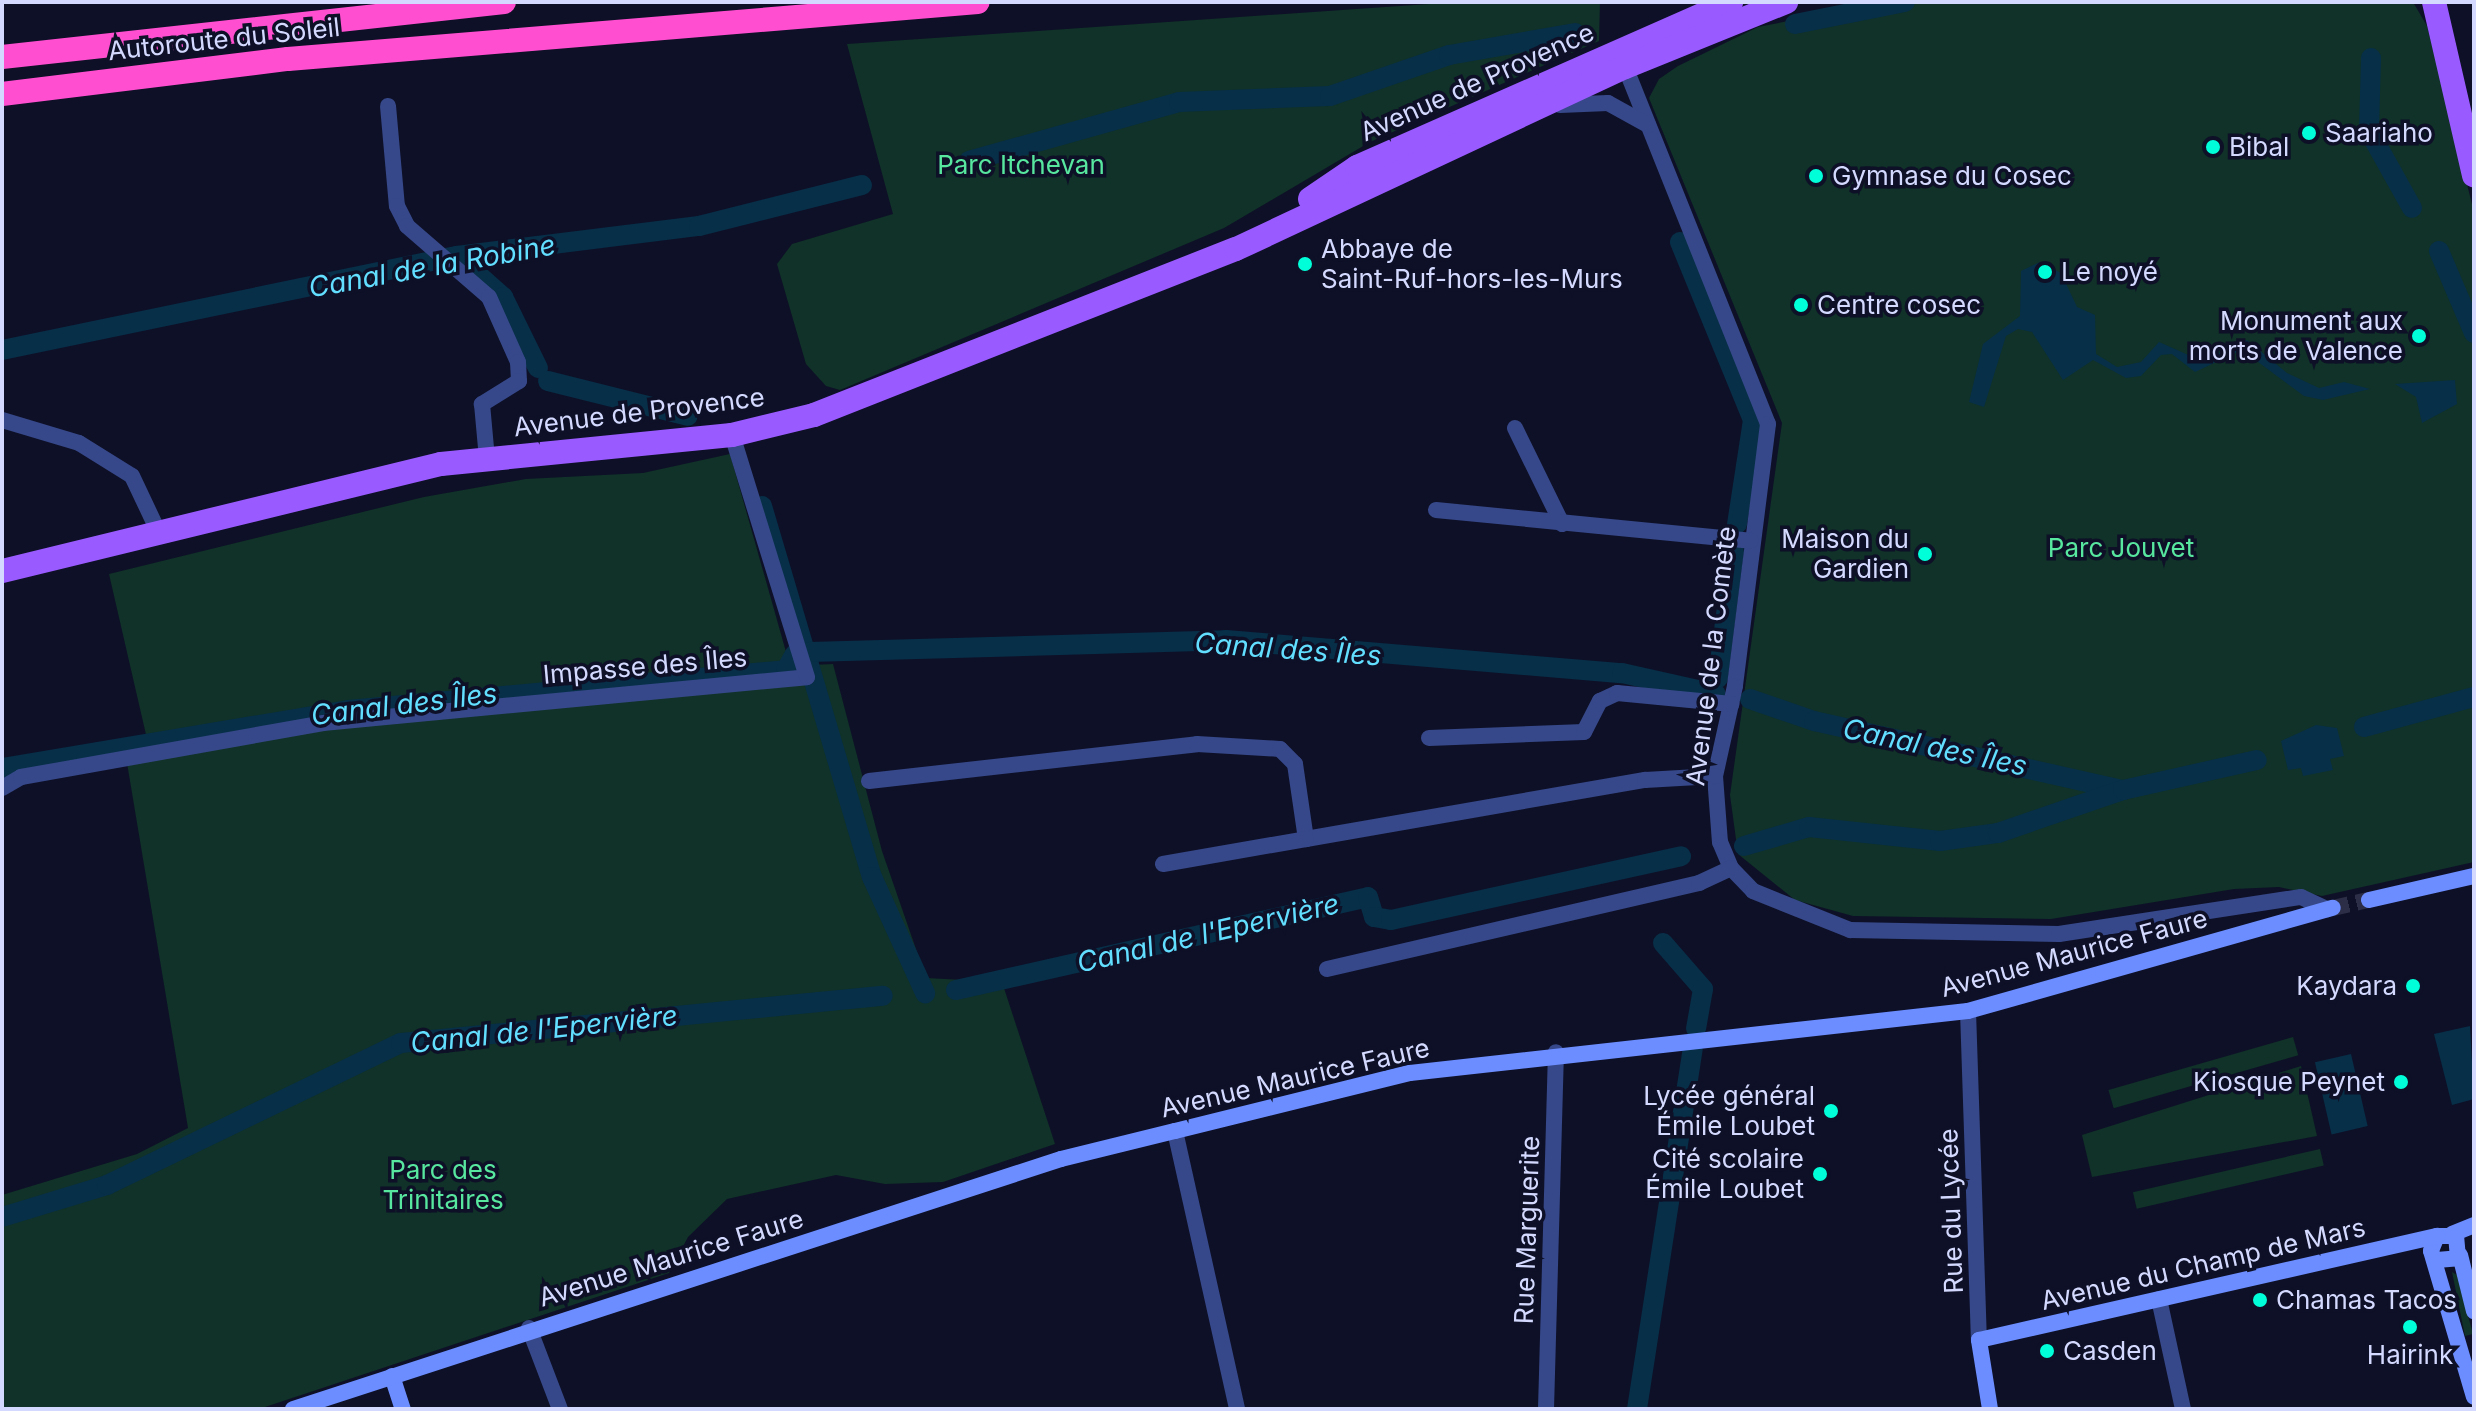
<!DOCTYPE html>
<html>
<head>
<meta charset="utf-8">
<style>
	body { margin:0 }
	#map { position:relative; width:2476px; height:1411px; overflow:hidden; background:#0e1027; font-family:Inter,sans-serif }
	div>[style] { position:absolute }
	.green>* { inset:0; background:#103228; transform-origin:0 0 }
	.water>* { inset:0; background:#072f48; transform-origin:0 0 }
	.canal>* { height:20px; margin:-10px; padding:0 10px; transform-origin:10px; border-radius:10px; background:#072f48 }
	.secondary-tunnel>* { height:16px; margin-top:-8px; transform-origin:0; background:repeating-linear-gradient(90deg,#2c2e47 0 16px,transparent 0 24px) }
	.street>* { height:16px; margin:-8px; padding:0 8px; transform-origin:8px; border-radius:8px; background:#364889 }
	.secondary>* { height:16px; margin:-8px; padding:0 8px; transform-origin:8px; border-radius:8px; background:#6b8dff }
	.primary>* { height:24px; margin:-12px; padding:0 12px; transform-origin:12px; border-radius:12px; background:#995bff }
	.highway>* { height:24px; margin:-12px; padding:0 12px; transform-origin:12px; border-radius:12px; background:#ff4fd0 }
	.dots>* { width:22px; height:22px; translate:-50% -50%; box-sizing:border-box; border:4px solid #0e1027; border-radius:50% }
	span { translate:-50% -50%; white-space:nowrap; text-align:center; line-height:1.15; -webkit-text-stroke:7px #0e1027; paint-order:stroke }
	.street-label { font-size:26px; color:#d4daff }
	.poi-label { font-size:26px; color:#d4daff }
	.left { translate:0 -50%; text-align:left }
	.right { translate:-100% -50%; text-align:right }
	.park-label { font-size:26px; color:#58e79f }
	.water-label { font-size:28px; color:#62deff; font-style:italic }
	.frame { position:absolute; inset:0; border:4px solid #d4daff; pointer-events:none }
</style>
</head>
<body>
<div id="map">
	<div class="green">
		<div style="clip-path:polygon(1458px 2px,1600px 2px,1599px 41px,1370px 142px,1224px 228px,840px 390px,826px 386px,806px 364px,777px 264px,792px 244px,893px 214px,847px 44px)"></div>
		<div style="clip-path:polygon(1887px 2px,2413px 2px,2427px 26px,2474px 212px,2474px 862px,2322px 896px,2279px 887px,2234px 889px,2051px 919px,1853px 916px,1795px 900px,1738px 854px,1730px 795px,1782px 423px,1649px 98px,1659px 79px,1678px 66px,1758px 27px)"></div>
		<div style="clip-path:polygon(730px 454px,790px 666px,833px 664px,882px 851px,926px 978px,1002px 982px,1055px 1144px,943px 1182px,885px 1184px,836px 1175px,727px 1199px,688px 1237px,669px 1273px,259px 1409px,2px 1409px,2px 1195px,137px 1154px,188px 1128px,124px 745px,147px 739px,109px 574px,424px 497px,526px 479px,643px 473px)"></div>
		<div style="left:2293px;top:1037px;width:19px;height:192px;rotate:74deg"></div>
		<div style="clip-path:polygon(2301px 1066px,2317px 1136px,2092px 1177px,2082px 1135px)"></div>
		<div style="left:2320px;top:1149px;width:17px;height:192px;rotate:77deg"></div>
		<div style="clip-path:polygon(2452px 1272px,2457px 1275px,2473px 1334px,2465px 1336px)"></div>
	</div>
	<div class="water">
		<div style="clip-path:polygon(2040px 262px,2061px 273px,2077px 307px,2095px 315px,2096px 354px,2117px 367px,2141px 362px,2159px 342px,2202px 361px,2247px 340px,2287px 373px,2319px 388px,2344px 382px,2370px 389px,2323px 400px,2304px 396px,2242px 350px,2195px 372px,2172px 354px,2161px 355px,2141px 376px,2126px 378px,2093px 360px,2063px 380px,2032px 332px,2018px 329px,2006px 336px,1984px 407px,1969px 402px,1983px 344px,2020px 316px,2021px 271px)"></div>
		<div style="clip-path:polygon(2455px 380px,2457px 404px,2422px 423px,2416px 397px,2395px 384px)"></div>
		<div style="clip-path:polygon(2316px 725px,2337px 728px,2344px 756px,2330px 759px,2333px 770px,2303px 776px,2301px 768px,2288px 770px,2281px 741px)"></div>
		<div style="clip-path:polygon(2470px 1026px,2474px 1099px,2452px 1105px,2434px 1034px)"></div>
		<div style="left:2351px;top:1054px;width:74px;height:37px;rotate:77deg"></div>
	</div>
	<div class="canal">
		<div style="left:1795px;top:24px;width:112px;rotate:-11.3deg"></div>
		<div style="left:2371px;top:58px;width:73px;rotate:91.6deg"></div>
		<div style="left:2369px;top:131px;width:88px;rotate:60.8deg"></div>
		<div style="left:969px;top:161px;width:218px;rotate:-15.7deg"></div>
		<div style="left:1179px;top:102px;width:151px;rotate:-2.3deg"></div>
		<div style="left:1330px;top:96px;width:126px;rotate:-19deg"></div>
		<div style="left:1449px;top:55px;width:128px;rotate:-9.9deg"></div>
		<div style="left:1680px;top:242px;width:192px;rotate:67.7deg"></div>
		<div style="left:1753px;top:420px;width:105px;rotate:98.7deg"></div>
		<div style="left:2439px;top:251px;width:89px;rotate:66.9deg"></div>
		<div style="left:457px;top:256px;width:62px;rotate:41.7deg"></div>
		<div style="left:503px;top:297px;width:79px;rotate:63.8deg"></div>
		<div style="left:2px;top:350px;width:465px;rotate:-11.7deg"></div>
		<div style="left:457px;top:256px;width:244px;rotate:-7.1deg"></div>
		<div style="left:699px;top:226px;width:168px;rotate:-14.1deg"></div>
		<div style="left:548px;top:381px;width:144px;rotate:14deg"></div>
		<div style="left:762px;top:506px;width:387px;rotate:73.5deg"></div>
		<div style="left:872px;top:877px;width:128px;rotate:65.4deg"></div>
		<div style="left:809px;top:652px;width:417px;rotate:-1.6deg"></div>
		<div style="left:1226px;top:640px;width:397px;rotate:4.8deg"></div>
		<div style="left:1622px;top:673px;width:96px;rotate:12.6deg"></div>
		<div style="left:1718px;top:678px;width:128px;rotate:-82.8deg"></div>
		<div style="left:1750px;top:699px;width:68px;rotate:19deg"></div>
		<div style="left:1814px;top:721px;width:317px;rotate:12.6deg"></div>
		<div style="left:2364px;top:727px;width:114px;rotate:-15.3deg"></div>
		<div style="left:2px;top:768px;width:351px;rotate:-9.5deg"></div>
		<div style="left:348px;top:710px;width:440px;rotate:-5.2deg"></div>
		<div style="left:786px;top:670px;width:18px;rotate:-61deg"></div>
		<div style="left:1744px;top:846px;width:68px;rotate:-16.3deg"></div>
		<div style="left:1809px;top:827px;width:132px;rotate:6.1deg"></div>
		<div style="left:1940px;top:841px;width:59px;rotate:-7.9deg"></div>
		<div style="left:1998px;top:833px;width:132px;rotate:-19deg"></div>
		<div style="left:2123px;top:790px;width:137px;rotate:-12.6deg"></div>
		<div style="left:1663px;top:943px;width:61px;rotate:49deg"></div>
		<div style="left:1703px;top:989px;width:40px;rotate:100deg"></div>
		<div style="left:956px;top:990px;width:422px;rotate:-12.7deg"></div>
		<div style="left:1368px;top:897px;width:21px;rotate:73deg"></div>
		<div style="left:1374px;top:917px;width:17px;rotate:10deg"></div>
		<div style="left:1391px;top:920px;width:297px;rotate:-12.4deg"></div>
		<div style="left:2px;top:1217px;width:110px;rotate:-16.9deg"></div>
		<div style="left:107px;top:1185px;width:326px;rotate:-25.8deg"></div>
		<div style="left:401px;top:1043px;width:484px;rotate:-5.6deg"></div>
		<div style="left:1637px;top:1409px;width:364px;rotate:-81.2deg"></div>
	</div>
	<div class="secondary-tunnel">
		<div style="left:2333px;top:908px;width:37px;rotate:-13deg"></div>
	</div>
	<div class="street">
		<div style="left:1622px;top:59px;width:393px;rotate:68.2deg"></div>
		<div style="left:1768px;top:424px;width:264px;rotate:97.2deg"></div>
		<div style="left:1735px;top:686px;width:92px;rotate:102.5deg"></div>
		<div style="left:1715px;top:776px;width:66px;rotate:85.7deg"></div>
		<div style="left:1720px;top:842px;width:28px;rotate:67deg"></div>
		<div style="left:1731px;top:868px;width:32px;rotate:46deg"></div>
		<div style="left:1753px;top:891px;width:105px;rotate:21.9deg"></div>
		<div style="left:1850px;top:930px;width:209px;rotate:1.1deg"></div>
		<div style="left:2059px;top:934px;width:245px;rotate:-8.7deg"></div>
		<div style="left:2301px;top:897px;width:29px;rotate:25deg"></div>
		<div style="left:1560px;top:105px;width:48px;rotate:-2.4deg"></div>
		<div style="left:1608px;top:103px;width:46px;rotate:28.8deg"></div>
		<div style="left:388px;top:106px;width:100px;rotate:84.9deg"></div>
		<div style="left:397px;top:206px;width:22px;rotate:63deg"></div>
		<div style="left:407px;top:226px;width:108px;rotate:40.9deg"></div>
		<div style="left:489px;top:297px;width:71px;rotate:66deg"></div>
		<div style="left:518px;top:362px;width:19px;rotate:87deg"></div>
		<div style="left:519px;top:381px;width:44px;rotate:148.1deg"></div>
		<div style="left:482px;top:404px;width:55px;rotate:84.8deg"></div>
		<div style="left:2px;top:420px;width:80px;rotate:16.6deg"></div>
		<div style="left:79px;top:443px;width:62px;rotate:31.9deg"></div>
		<div style="left:132px;top:476px;width:61px;rotate:64.7deg"></div>
		<div style="left:1515px;top:428px;width:107px;rotate:63.9deg"></div>
		<div style="left:1436px;top:510px;width:316px;rotate:5.6deg"></div>
		<div style="left:1429px;top:738px;width:155px;rotate:-2.2deg"></div>
		<div style="left:1584px;top:732px;width:35px;rotate:-63deg"></div>
		<div style="left:1600px;top:701px;width:19px;rotate:-25deg"></div>
		<div style="left:1617px;top:693px;width:115px;rotate:5.5deg"></div>
		<div style="left:869px;top:781px;width:330px;rotate:-6.4deg"></div>
		<div style="left:1197px;top:744px;width:83px;rotate:3.4deg"></div>
		<div style="left:1280px;top:749px;width:21px;rotate:45deg"></div>
		<div style="left:1295px;top:764px;width:76px;rotate:81.7deg"></div>
		<div style="left:1306px;top:839px;width:344px;rotate:-9.9deg"></div>
		<div style="left:1645px;top:780px;width:70px;rotate:-3.3deg"></div>
		<div style="left:2px;top:788px;width:22px;rotate:-30deg"></div>
		<div style="left:21px;top:777px;width:307px;rotate:-10.1deg"></div>
		<div style="left:323px;top:723px;width:486px;rotate:-5.4deg"></div>
		<div style="left:807px;top:677px;width:253px;rotate:-107.2deg"></div>
		<div style="left:1163px;top:864px;width:145px;rotate:-9.9deg"></div>
		<div style="left:1327px;top:969px;width:382px;rotate:-13deg"></div>
		<div style="left:1699px;top:883px;width:35px;rotate:-25deg"></div>
		<div style="left:1968px;top:1011px;width:329px;rotate:88.1deg"></div>
		<div style="left:1175px;top:1131px;width:285px;rotate:77.4deg"></div>
		<div style="left:2159px;top:1299px;width:113px;rotate:77.7deg"></div>
		<div style="left:529px;top:1328px;width:87px;rotate:69.1deg"></div>
		<div style="left:1546px;top:1409px;width:357px;rotate:-88.4deg"></div>
	</div>
	<div class="secondary">
		<div style="left:2369px;top:900px;width:108px;rotate:-12.9deg"></div>
		<div style="left:2452px;top:1234px;width:24px;rotate:-22deg"></div>
		<div style="left:2460px;top:1255px;width:58px;rotate:76deg"></div>
		<div style="left:2437px;top:1260px;width:21px;rotate:-5deg"></div>
		<div style="left:2458px;top:1258px;width:22px;rotate:-95deg"></div>
		<div style="left:2456px;top:1236px;width:19px;rotate:180deg"></div>
		<div style="left:2437px;top:1236px;width:16px;rotate:112deg"></div>
		<div style="left:2431px;top:1251px;width:152px;rotate:73.6deg"></div>
		<div style="left:392px;top:1376px;width:35px;rotate:72deg"></div>
		<div style="left:293px;top:1409px;width:808px;rotate:-18.03deg"></div>
		<div style="left:1061px;top:1159px;width:117px;rotate:-13.8deg"></div>
		<div style="left:1175px;top:1131px;width:242px;rotate:-13.9deg"></div>
		<div style="left:1410px;top:1073px;width:561px;rotate:-6.34deg"></div>
		<div style="left:1968px;top:1011px;width:379px;rotate:-15.8deg"></div>
		<div style="left:1990px;top:1409px;width:70px;rotate:-99.1deg"></div>
		<div style="left:1979px;top:1340px;width:470px;rotate:-12.8deg"></div>
	</div>
	<div class="primary">
		<div style="left:2434px;top:2px;width:178px;rotate:77deg"></div>
		<div style="left:1310px;top:199px;width:57px;rotate:-34.2deg"></div>
		<div style="left:1357px;top:167px;width:409px;rotate:-23.8deg"></div>
		<div style="left:2px;top:571px;width:452px;rotate:-13.7deg"></div>
		<div style="left:441px;top:464px;width:292px;rotate:-5.7deg"></div>
		<div style="left:732px;top:435px;width:84px;rotate:-13.7deg"></div>
		<div style="left:814px;top:415px;width:453px;rotate:-21.5deg"></div>
		<div style="left:1236px;top:249px;width:429px;rotate:-25.1deg"></div>
		<div style="left:1625px;top:67px;width:174px;rotate:-22deg"></div>
	</div>
	<div class="highway">
		<div style="left:2px;top:57px;width:505px;rotate:-6.25deg"></div>
		<div style="left:2px;top:94px;width:288px;rotate:-7deg"></div>
		<div style="left:288px;top:59px;width:692px;rotate:-4.72deg"></div>
	</div>
	<div class="dots">
		<div style="left:2309px;top:133px;background:#00ffd8"></div>
		<div style="left:2213px;top:147px;background:#00ffd8"></div>
		<div style="left:1816px;top:176px;background:#00ffd8"></div>
		<div style="left:1305px;top:264px;background:#00ffd8"></div>
		<div style="left:2045px;top:272px;background:#00ffd8"></div>
		<div style="left:1801px;top:305px;background:#00ffd8"></div>
		<div style="left:2419px;top:336px;background:#00ffd8"></div>
		<div style="left:1925px;top:554px;background:#00ffd8"></div>
		<div style="left:2413px;top:986px;background:#00ffd8"></div>
		<div style="left:2401px;top:1082px;background:#00ffd8"></div>
		<div style="left:1831px;top:1111px;background:#00ffd8"></div>
		<div style="left:1820px;top:1174px;background:#00ffd8"></div>
		<div style="left:2260px;top:1300px;background:#00ffd8"></div>
		<div style="left:2410px;top:1327px;background:#00ffd8"></div>
		<div style="left:2047px;top:1351px;background:#00ffd8"></div>
	</div>
	<div class="street-label">
		<span style="left:224px;top:39px;rotate:-6deg">Autoroute du Soleil</span>
		<span style="left:1477px;top:82px;rotate:-24deg">Avenue de Provence</span>
		<span style="left:639px;top:412px;rotate:-7deg">Avenue de Provence</span>
		<span style="left:1711px;top:656px;rotate:-83deg">Avenue de la Comète</span>
		<span style="left:645px;top:666px;rotate:-5deg">Impasse des Îles</span>
		<span style="left:2074px;top:953px;rotate:-15deg">Avenue Maurice Faure</span>
		<span style="left:1295px;top:1078px;rotate:-13deg">Avenue Maurice Faure</span>
		<span style="left:1951px;top:1211px;rotate:-92deg">Rue du Lycée</span>
		<span style="left:1527px;top:1230px;rotate:-88deg">Rue Marguerite</span>
		<span style="left:671px;top:1258px;rotate:-17deg">Avenue Maurice Faure</span>
		<span style="left:2203px;top:1264px;rotate:-13deg">Avenue du Champ de Mars</span>
	</div>
	<div class="poi-label">
		<span class="left" style="left:2325px;top:133px">Saariaho</span>
		<span class="left" style="left:2229px;top:147px">Bibal</span>
		<span class="left" style="left:1832px;top:176px">Gymnase du Cosec</span>
		<span class="left" style="left:1321px;top:264px">Abbaye de<br>Saint-Ruf-hors-les-Murs</span>
		<span class="left" style="left:2061px;top:272px">Le noyé</span>
		<span class="left" style="left:1817px;top:305px">Centre cosec</span>
		<span class="right" style="left:2403px;top:336px">Monument aux<br>morts de Valence</span>
		<span class="right" style="left:1909px;top:554px">Maison du<br>Gardien</span>
		<span class="right" style="left:2397px;top:986px">Kaydara</span>
		<span class="right" style="left:2385px;top:1082px">Kiosque Peynet</span>
		<span class="right" style="left:1815px;top:1111px">Lycée général<br>Émile Loubet</span>
		<span class="right" style="left:1804px;top:1174px">Cité scolaire<br>Émile Loubet</span>
		<span class="left" style="left:2276px;top:1300px">Chamas Tacos</span>
		<span class="left" style="left:2063px;top:1351px">Casden</span>
		<span style="left:2410px;top:1355px">Hairink</span>
	</div>
	<div class="park-label">
		<span style="left:1021px;top:165px">Parc Itchevan</span>
		<span style="left:2121px;top:548px">Parc Jouvet</span>
		<span style="left:443px;top:1185px">Parc des<br>Trinitaires</span>
	</div>
	<div class="water-label">
		<span style="left:432px;top:266px;rotate:-10deg">Canal de la Robine</span>
		<span style="left:1288px;top:649px;rotate:4deg">Canal des Îles</span>
		<span style="left:404px;top:704px;rotate:-7deg">Canal des Îles</span>
		<span style="left:1935px;top:747px;rotate:12deg">Canal des Îles</span>
		<span style="left:1208px;top:933px;rotate:-13deg">Canal de l'Epervière</span>
		<span style="left:544px;top:1029px;rotate:-6deg">Canal de l'Epervière</span>
	</div>
	<div class="frame"></div>
</div>
</body>
</html>
